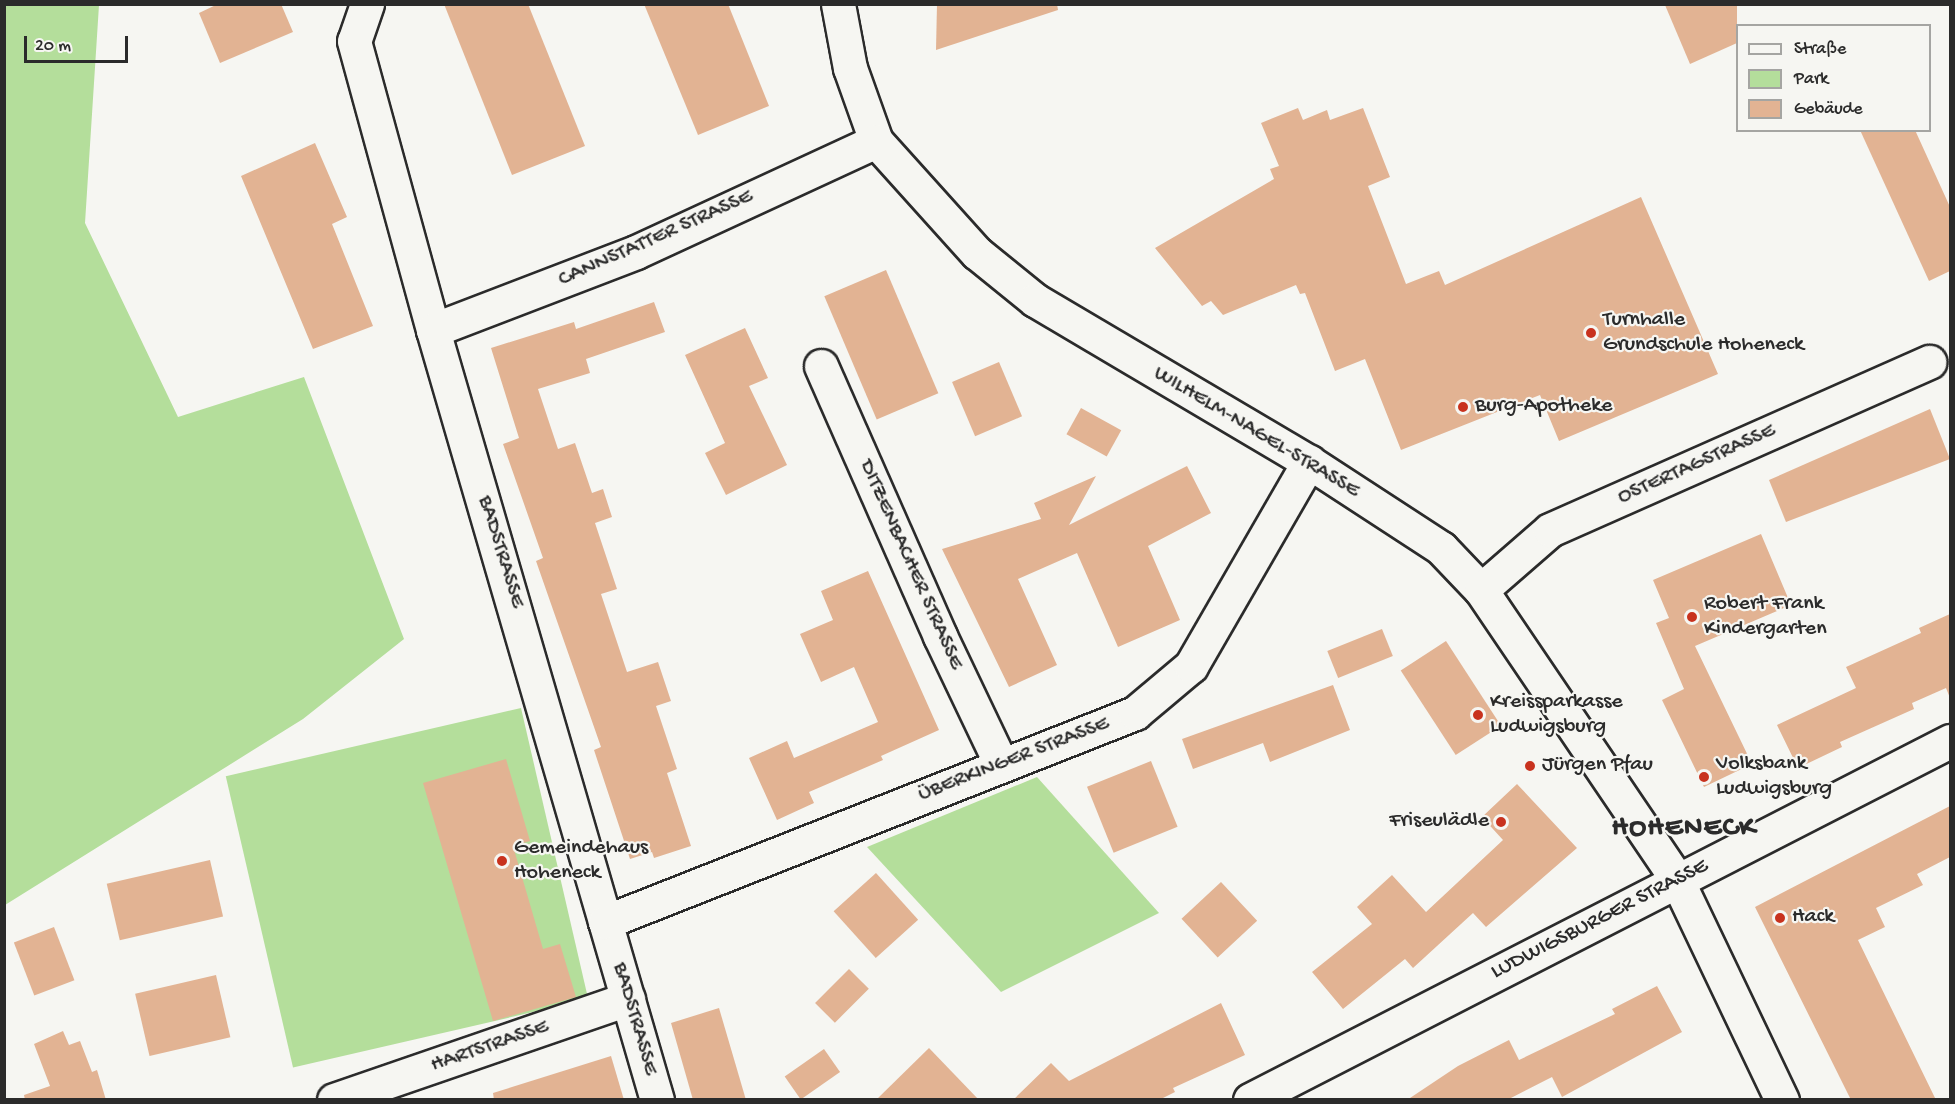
<!DOCTYPE html>
<html>
<head>
<meta charset="utf-8">
<style>
	body { margin:0 }
	#map { position:relative; width:1955px; height:1104px; overflow:hidden; background:#f6f6f2; font-family:"Gochi Hand",sans-serif }
	div>[style] { position:absolute }
	.green>* { inset:0; background:#b4de9b; transform-origin:0 0 }
	.building>* { inset:0; background:#e2b393; transform-origin:0 0 }
	.roads { filter:drop-shadow(2px 0 #2b2b2b) drop-shadow(-2px 0 #2b2b2b) drop-shadow(0 2px #2b2b2b) drop-shadow(0 -2px #2b2b2b) }
	.minor>* { height:33px; margin:-16.5px; padding:0 16.5px; transform-origin:16.5px; border-radius:16.5px; background:#f6f6f2 }
	.dots>* { width:16px; height:16px; translate:-50% -50%; box-sizing:border-box; border:3px solid #f6f6f2; border-radius:50% }
	span { translate:-50% -50%; white-space:nowrap; text-align:center; line-height:1.15; -webkit-text-stroke:4.5px #f6f6f2; paint-order:stroke }
	.street-label { font-size:22px; color:#2b2b2b }
	.poi-label { font-size:22px; color:#2b2b2b }
	.left { translate:0 -50%; text-align:left }
	.right { translate:-100% -50%; text-align:right }
	.district-label { font-size:28px; color:#2b2b2b; font-weight:700; letter-spacing:1.5px }
	.frame { position:absolute; inset:0; border:6px solid #2b2b2b; pointer-events:none }
	.legend { position:absolute; left:1736px; top:24px; width:195px; height:108px; box-sizing:border-box; background:#f6f6f2; border:2px solid #a5a5a2; margin:0; padding:8px 10px; list-style:none; font-size:18px; color:#2b2b2b }
	.legend li { display:flex; align-items:center; gap:12px; height:30px }
	.legend b { width:30px; border:2px solid #a5a5a2 }
	.scale { position:absolute; left:24px; top:36px; width:104px; height:27px; box-sizing:border-box; border:3px solid #2b2b2b; border-top:0; padding-left:8px; font-size:18px; line-height:21px; white-space:nowrap; color:#2b2b2b; -webkit-text-stroke:4px #f6f6f2; paint-order:stroke }
</style>
</head>
<body>
<div id="map">
	<div class="green">
		<div style="clip-path:polygon(5px 4px,99px 5px,85px 223px,178px 417px,304px 377px,404px 639px,303px 719px,5px 905px)"></div>
		<div style="left:521px;top:708px;width:299px;height:303px;rotate:77deg"></div>
		<div style="clip-path:polygon(1037px 777px,1159px 913px,1001px 992px,867px 847px)"></div>
	</div>
	<div class="building">
		<div style="clip-path:polygon(218px 4px,281px 4px,293px 32px,220px 63px,199px 13px)"></div>
		<div style="clip-path:polygon(444px 4px,528px 4px,585px 146px,512px 175px)"></div>
		<div style="clip-path:polygon(644px 4px,728px 4px,769px 106px,698px 135px)"></div>
		<div style="clip-path:polygon(937px 4px,1057px 4px,1058px 10px,936px 50px)"></div>
		<div style="clip-path:polygon(1665px 5px,1737px 5px,1737px 43px,1690px 64px)"></div>
		<div style="clip-path:polygon(1298px 108px,1303px 120px,1327px 110px,1330px 120px,1363px 108px,1390px 177px,1368px 186px,1406px 284px,1439px 271px,1445px 285px,1641px 197px,1718px 374px,1559px 441px,1540px 395px,1401px 450px,1365px 359px,1335px 371px,1305px 293px,1300px 294px,1296px 285px,1223px 315px,1211px 301px,1202px 306px,1155px 248px,1274px 179px,1270px 169px,1279px 166px,1261px 123px)"></div>
		<div style="clip-path:polygon(1860px 130px,1915px 130px,1950px 207px,1950px 271px,1929px 281px)"></div>
		<div style="clip-path:polygon(315px 143px,347px 217px,332px 224px,373px 326px,313px 349px,241px 176px)"></div>
		<div style="left:886px;top:270px;width:134px;height:67px;rotate:67deg"></div>
		<div style="clip-path:polygon(654px 302px,665px 332px,586px 359px,590px 373px,538px 389px,558px 449px,575px 443px,592px 493px,603px 489px,612px 517px,595px 523px,617px 589px,601px 594px,627px 672px,658px 662px,671px 701px,656px 706px,677px 769px,667px 773px,691px 846px,654px 858px,652px 852px,630px 859px,594px 750px,601px 747px,536px 561px,543px 558px,503px 444px,519px 438px,491px 348px,574px 322px,576px 329px)"></div>
		<div style="clip-path:polygon(745px 328px,768px 378px,749px 386px,787px 465px,726px 495px,705px 453px,725px 443px,685px 355px)"></div>
		<div style="left:999px;top:362px;width:59px;height:51px;rotate:67deg"></div>
		<div style="left:1081px;top:408px;width:46px;height:30px;rotate:29deg"></div>
		<div style="clip-path:polygon(1930px 409px,1950px 459px,1786px 522px,1769px 480px)"></div>
		<div style="clip-path:polygon(1187px 466px,1211px 513px,1148px 546px,1180px 620px,1118px 647px,1077px 553px,1018px 579px,1057px 665px,1009px 687px,942px 549px,1041px 519px,1034px 503px,1096px 476px,1069px 525px)"></div>
		<div style="clip-path:polygon(1761px 534px,1791px 605px,1695px 646px,1752px 764px,1704px 787px,1662px 700px,1684px 689px,1656px 623px,1669px 618px,1653px 580px)"></div>
		<div style="clip-path:polygon(868px 571px,939px 730px,881px 756px,883px 760px,809px 792px,814px 803px,777px 820px,749px 758px,787px 741px,794px 758px,878px 722px,854px 667px,821px 682px,800px 634px,833px 620px,821px 591px)"></div>
		<div style="clip-path:polygon(1950px 614px,1950px 698px,1946px 688px,1912px 703px,1914px 709px,1840px 742px,1842px 747px,1798px 768px,1777px 725px,1856px 688px,1846px 667px,1921px 633px,1919px 628px)"></div>
		<div style="left:1382px;top:629px;width:29px;height:59px;rotate:68deg"></div>
		<div style="left:1446px;top:641px;width:101px;height:54px;rotate:57deg"></div>
		<div style="clip-path:polygon(1333px 685px,1350px 730px,1270px 762px,1263px 743px,1193px 769px,1182px 739px)"></div>
		<div style="clip-path:polygon(506px 759px,530px 841px,513px 846px,543px 949px,560px 944px,576px 997px,493px 1021px,423px 783px)"></div>
		<div style="left:1151px;top:761px;width:71px;height:69px;rotate:68deg"></div>
		<div style="clip-path:polygon(1517px 784px,1577px 848px,1486px 927px,1473px 913px,1413px 968px,1405px 959px,1343px 1009px,1312px 972px,1372px 924px,1357px 907px,1392px 875px,1426px 912px,1503px 840px,1482px 817px)"></div>
		<div style="clip-path:polygon(1950px 806px,1950px 857px,1917px 874px,1923px 885px,1876px 908px,1885px 927px,1858px 940px,1936px 1100px,1851px 1100px,1755px 907px)"></div>
		<div style="left:210px;top:860px;width:58px;height:106px;rotate:77deg"></div>
		<div style="left:876px;top:873px;width:63px;height:57px;rotate:48deg"></div>
		<div style="left:1221px;top:882px;width:53px;height:54px;rotate:47deg"></div>
		<div style="left:54px;top:927px;width:57px;height:43px;rotate:69deg"></div>
		<div style="left:849px;top:969px;width:28px;height:48px;rotate:45deg"></div>
		<div style="left:216px;top:975px;width:64px;height:83px;rotate:77deg"></div>
		<div style="clip-path:polygon(1657px 986px,1682px 1032px,1562px 1097px,1552px 1077px,1507px 1100px,1407px 1100px,1458px 1066px,1509px 1040px,1519px 1060px,1615px 1014px,1612px 1009px)"></div>
		<div style="clip-path:polygon(1221px 1003px,1245px 1055px,1173px 1088px,1175px 1092px,1159px 1100px,1013px 1100px,1051px 1063px,1069px 1081px)"></div>
		<div style="clip-path:polygon(719px 1008px,746px 1100px,693px 1100px,671px 1023px)"></div>
		<div style="clip-path:polygon(63px 1031px,69px 1045px,80px 1041px,92px 1072px,97px 1070px,106px 1100px,25px 1100px,24px 1095px,50px 1086px,34px 1044px)"></div>
		<div style="clip-path:polygon(929px 1048px,979px 1100px,876px 1100px)"></div>
		<div style="left:824px;top:1049px;width:28px;height:48px;rotate:55deg"></div>
		<div style="clip-path:polygon(611px 1056px,624px 1100px,494px 1100px,493px 1093px)"></div>
	</div>
	<div class="roads">
		<div class="minor">
			<div style="left:367px;top:4px;width:39px;rotate:109deg"></div>
			<div style="left:354px;top:41px;width:300px;rotate:74.7deg"></div>
			<div style="left:433px;top:330px;width:802px;rotate:73.78deg"></div>
			<div style="left:838px;top:4px;width:65px;rotate:79.4deg"></div>
			<div style="left:850px;top:68px;width:77px;rotate:70.4deg"></div>
			<div style="left:876px;top:141px;width:151px;rotate:48deg"></div>
			<div style="left:977px;top:253px;width:75px;rotate:39deg"></div>
			<div style="left:1035px;top:300px;width:318px;rotate:30.6deg"></div>
			<div style="left:1309px;top:462px;width:158px;rotate:33.1deg"></div>
			<div style="left:1441px;top:548px;width:58px;rotate:46.4deg"></div>
			<div style="left:1481px;top:590px;width:350px;rotate:55.9deg"></div>
			<div style="left:1677px;top:880px;width:244px;rotate:64.5deg"></div>
			<div style="left:433px;top:330px;width:217px;rotate:-21deg"></div>
			<div style="left:636px;top:252px;width:264px;rotate:-24.8deg"></div>
			<div style="left:821px;top:366px;width:295px;rotate:66.2deg"></div>
			<div style="left:940px;top:636px;width:142px;rotate:64.5deg"></div>
			<div style="left:1481px;top:590px;width:91px;rotate:-41deg"></div>
			<div style="left:1550px;top:530px;width:415px;rotate:-23.9deg"></div>
			<div style="left:605px;top:922px;width:570px;rotate:-21.52deg"></div>
			<div style="left:1135px;top:713px;width:73px;rotate:-40deg"></div>
			<div style="left:1191px;top:666px;width:236px;rotate:-60deg"></div>
			<div style="left:334px;top:1100px;width:311px;rotate:-19deg"></div>
			<div style="left:1250px;top:1100px;width:787px;rotate:-27.15deg"></div>
		</div>
	</div>
	<div class="dots">
		<div style="left:1591px;top:333px;background:#c8321e"></div>
		<div style="left:1463px;top:407px;background:#c8321e"></div>
		<div style="left:1692px;top:617px;background:#c8321e"></div>
		<div style="left:1478px;top:715px;background:#c8321e"></div>
		<div style="left:1530px;top:766px;background:#c8321e"></div>
		<div style="left:1704px;top:777px;background:#c8321e"></div>
		<div style="left:1501px;top:822px;background:#c8321e"></div>
		<div style="left:502px;top:861px;background:#c8321e"></div>
		<div style="left:1780px;top:918px;background:#c8321e"></div>
	</div>
	<div class="street-label">
		<span style="left:656px;top:239px;rotate:-24deg">CANNSTATTER STRASSE</span>
		<span style="left:1256px;top:433px;rotate:31deg">WILHELM-NAGEL-STRASSE</span>
		<span style="left:1697px;top:465px;rotate:-24deg">OSTERTAGSTRASSE</span>
		<span style="left:500px;top:552px;rotate:73deg">BADSTRASSE</span>
		<span style="left:910px;top:565px;rotate:66deg">DITZENBACHER STRASSE</span>
		<span style="left:1014px;top:760px;rotate:-21deg">ÜBERKINGER STRASSE</span>
		<span style="left:1600px;top:920px;rotate:-27deg">LUDWIGSBURGER STRASSE</span>
		<span style="left:634px;top:1019px;rotate:74deg">BADSTRASSE</span>
		<span style="left:490px;top:1047px;rotate:-19deg">HARTSTRASSE</span>
	</div>
	<div class="poi-label">
		<span class="left" style="left:1603px;top:333px">Turnhalle<br>Grundschule Hoheneck</span>
		<span class="left" style="left:1475px;top:407px">Burg-Apotheke</span>
		<span class="left" style="left:1704px;top:617px">Robert Frank<br>Kindergarten</span>
		<span class="left" style="left:1490px;top:715px">Kreissparkasse<br>Ludwigsburg</span>
		<span class="left" style="left:1716px;top:777px">Volksbank<br>Ludwigsburg</span>
		<span class="left" style="left:1542px;top:766px">Jürgen Pfau</span>
		<span class="right" style="left:1489px;top:822px">Friseulädle</span>
		<span class="left" style="left:514px;top:861px">Gemeindehaus<br>Hoheneck</span>
		<span class="left" style="left:1792px;top:918px">Hack</span>
	</div>
	<div class="district-label">
		<span style="left:1684px;top:829px">HOHENECK</span>
	</div>
	<div class="frame"></div>
	<ul class="legend">
	<li><b style="height:8px;background:#f6f6f2"></b>Straße</li>
	<li><b style="height:16px;background:#b4de9b"></b>Park</li>
	<li><b style="height:16px;background:#e2b393"></b>Gebäude</li>
	</ul>
	<div class="scale">20 m</div>
</div>
</body>
</html>
